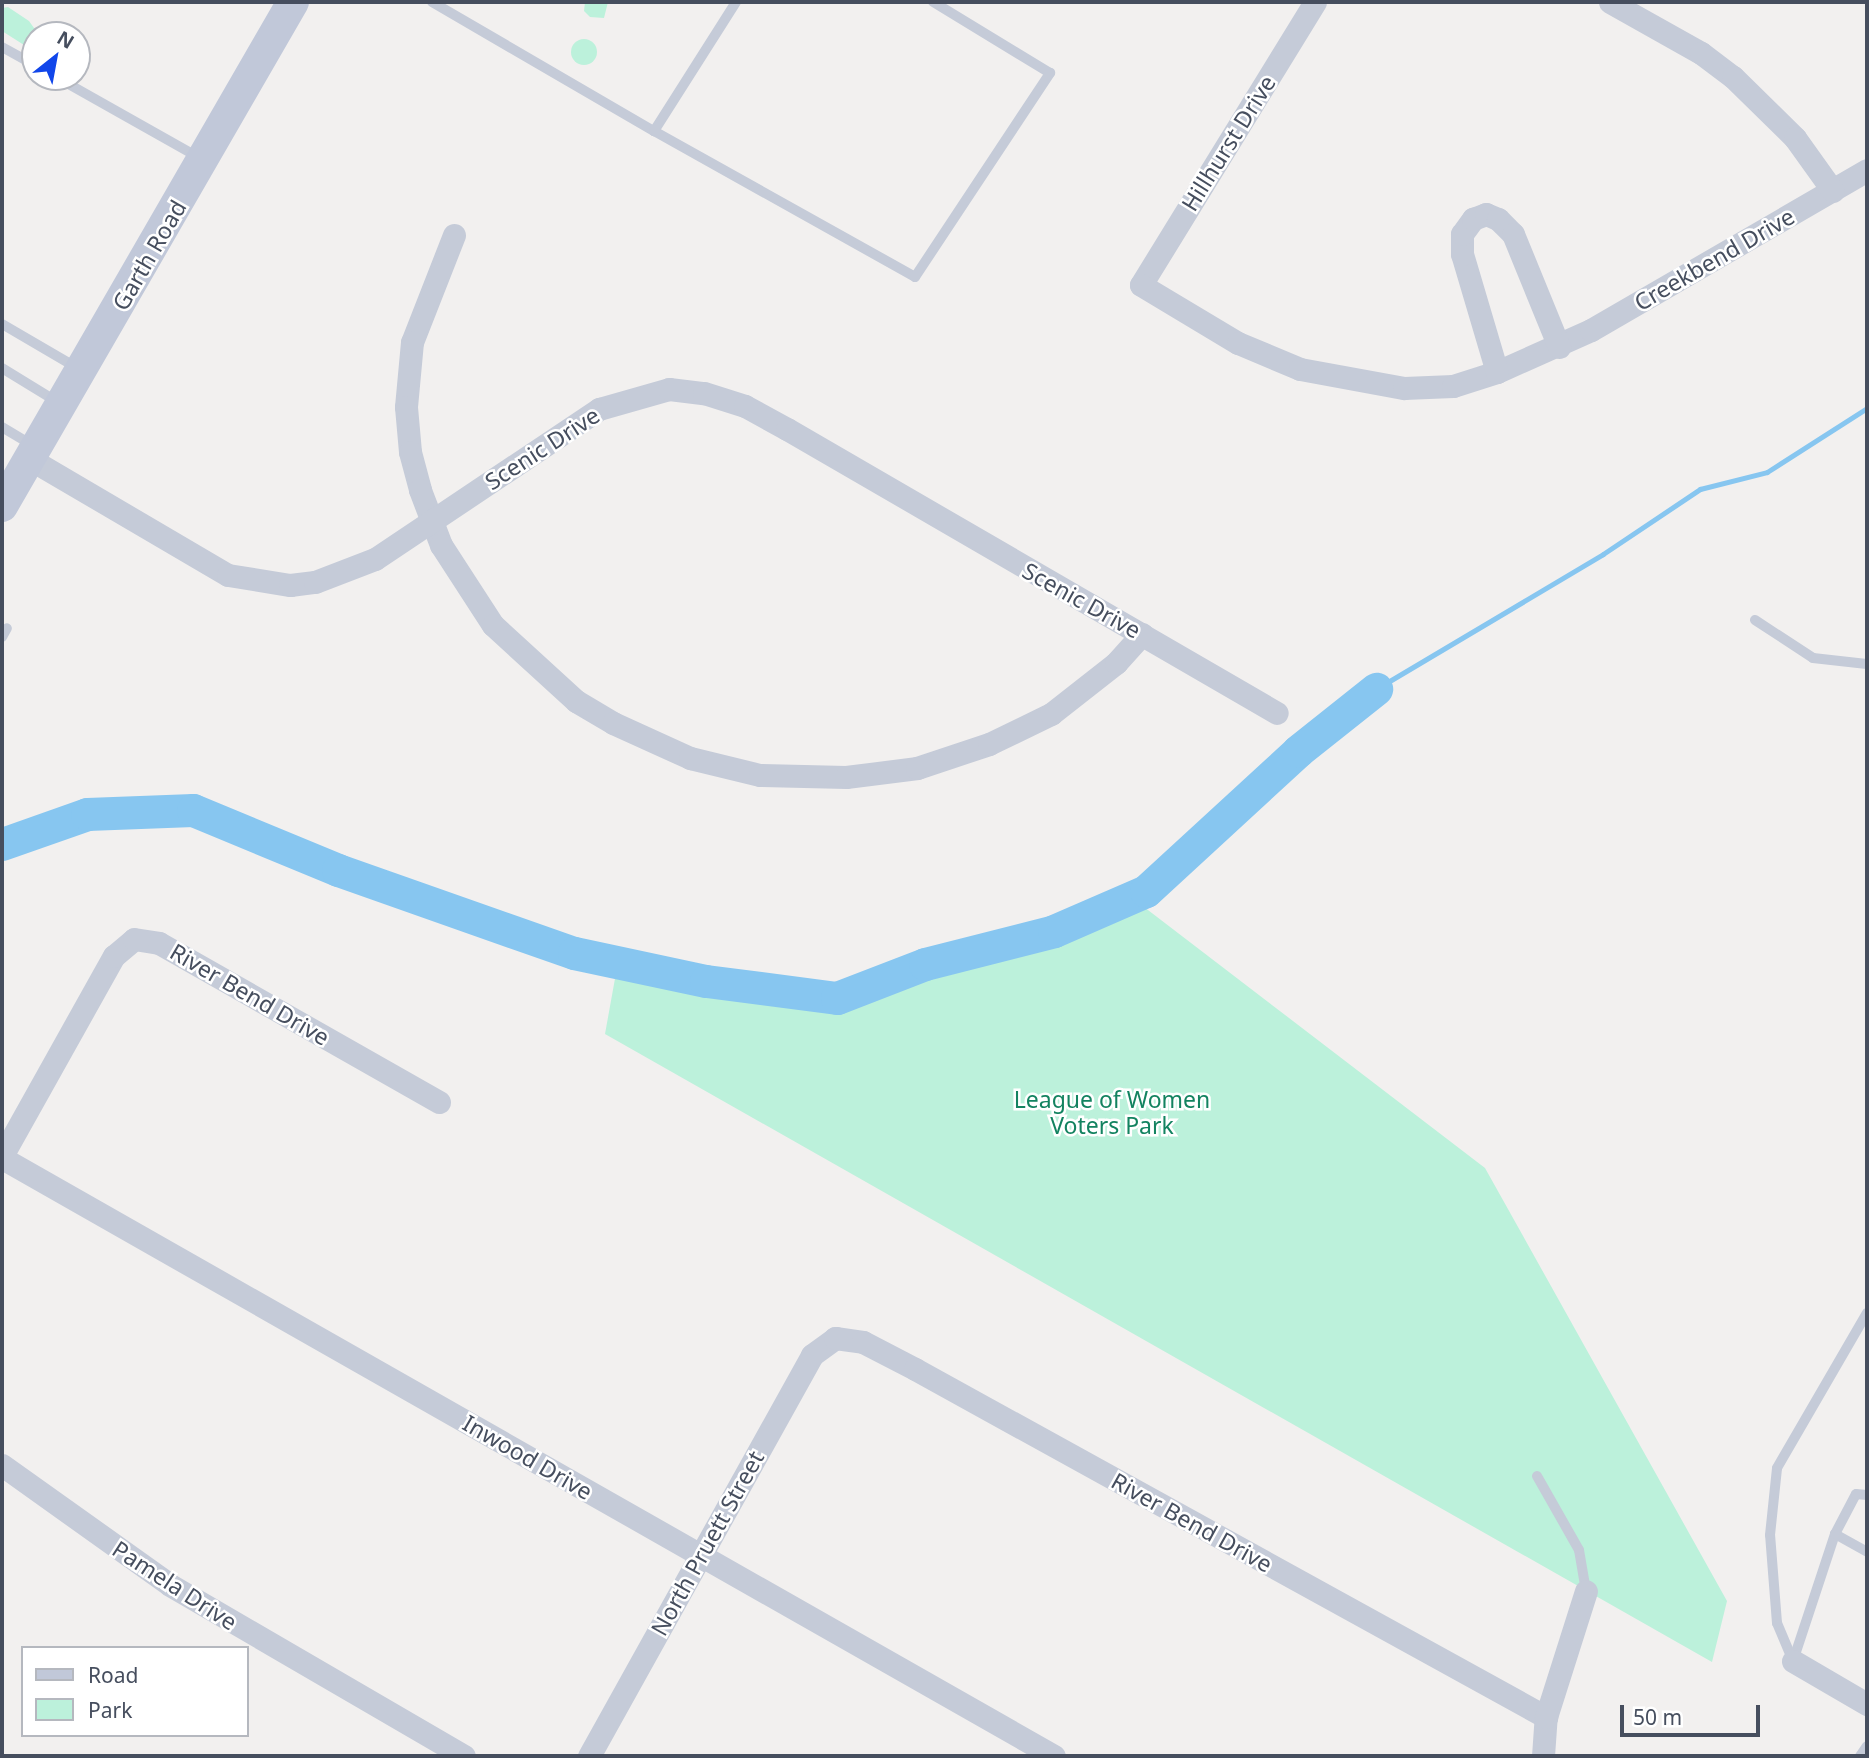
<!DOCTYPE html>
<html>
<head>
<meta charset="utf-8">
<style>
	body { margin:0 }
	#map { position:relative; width:1869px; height:1758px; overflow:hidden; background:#f2f0ef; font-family:"Noto Sans",sans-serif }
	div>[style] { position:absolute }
	.green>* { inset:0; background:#bcf1db }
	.round { border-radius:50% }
	.stream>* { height:5px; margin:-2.5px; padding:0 2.5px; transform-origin:2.5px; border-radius:2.5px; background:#87c6f0 }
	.river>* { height:33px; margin:-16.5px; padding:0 16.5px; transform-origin:16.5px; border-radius:16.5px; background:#87c6f0 }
	.service>* { height:10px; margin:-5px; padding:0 5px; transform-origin:5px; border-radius:5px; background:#c5cbd8 }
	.minor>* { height:23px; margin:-11.5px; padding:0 11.5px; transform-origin:11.5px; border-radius:11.5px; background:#c5cbd8 }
	.secondary>* { height:32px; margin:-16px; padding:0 16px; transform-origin:16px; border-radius:16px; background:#c1c8d9 }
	span { translate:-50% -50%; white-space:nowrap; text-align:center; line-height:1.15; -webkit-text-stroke:5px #fff; paint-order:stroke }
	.street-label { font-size:23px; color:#464e5e }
	.park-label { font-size:23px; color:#138360 }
	.frame { position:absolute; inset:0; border:4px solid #464e5e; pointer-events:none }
	.legend { position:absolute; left:21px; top:1646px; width:228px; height:91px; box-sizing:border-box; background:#fff; border:2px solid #b5b8bf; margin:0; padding:9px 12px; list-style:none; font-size:21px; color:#464e5e }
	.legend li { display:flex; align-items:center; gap:14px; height:35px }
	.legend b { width:35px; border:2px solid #b5b8bf }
	.north { position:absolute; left:21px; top:21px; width:70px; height:70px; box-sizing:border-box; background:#fff; border:2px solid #b5b8bf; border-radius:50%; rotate:31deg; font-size:19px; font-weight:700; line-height:28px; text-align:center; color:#464e5e }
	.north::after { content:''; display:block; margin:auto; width:24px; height:32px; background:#1146ea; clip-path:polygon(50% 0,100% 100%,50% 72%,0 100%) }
	.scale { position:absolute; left:1620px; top:1705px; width:140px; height:32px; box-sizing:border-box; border:4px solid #464e5e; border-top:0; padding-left:9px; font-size:21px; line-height:24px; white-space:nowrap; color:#464e5e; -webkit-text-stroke:5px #fff; paint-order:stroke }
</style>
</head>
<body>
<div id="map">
	<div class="green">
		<div style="clip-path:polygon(585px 2px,608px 2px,604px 18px,590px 17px,584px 11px)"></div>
		<div style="clip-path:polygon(8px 7px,29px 21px,39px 35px,35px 35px,35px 52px,2px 31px,2px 8px)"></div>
		<div class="round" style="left:571px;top:39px;width:26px;height:26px"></div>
		<div style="clip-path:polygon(1144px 907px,1485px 1168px,1727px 1601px,1712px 1662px,605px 1034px,616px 973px,819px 1008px)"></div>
	</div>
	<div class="stream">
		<div style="left:1376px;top:689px;width:264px;rotate:-30.7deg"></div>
		<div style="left:1603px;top:554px;width:117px;rotate:-33.8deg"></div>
		<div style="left:1700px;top:489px;width:69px;rotate:-14.2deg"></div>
		<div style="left:1767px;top:472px;width:119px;rotate:-32.6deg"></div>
	</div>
	<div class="river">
		<div style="left:2px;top:844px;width:90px;rotate:-19.4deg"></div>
		<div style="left:87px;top:814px;width:106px;rotate:-2.2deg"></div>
		<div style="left:193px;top:810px;width:157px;rotate:22.5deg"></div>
		<div style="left:338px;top:870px;width:250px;rotate:19.4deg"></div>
		<div style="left:574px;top:953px;width:135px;rotate:12deg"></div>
		<div style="left:706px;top:981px;width:132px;rotate:7.4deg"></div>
		<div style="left:837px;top:998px;width:94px;rotate:-21.1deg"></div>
		<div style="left:925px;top:964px;width:133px;rotate:-14.3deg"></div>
		<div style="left:1054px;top:931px;width:100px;rotate:-23.5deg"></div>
		<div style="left:1146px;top:891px;width:207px;rotate:-42.6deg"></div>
		<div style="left:1298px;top:751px;width:100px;rotate:-38.5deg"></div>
	</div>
	<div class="service">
		<div style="left:432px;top:2px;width:257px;rotate:30.2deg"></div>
		<div style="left:736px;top:2px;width:153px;rotate:122.4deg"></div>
		<div style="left:654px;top:131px;width:299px;rotate:29.2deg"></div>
		<div style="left:915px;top:277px;width:245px;rotate:-56.5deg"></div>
		<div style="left:1050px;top:73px;width:137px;rotate:-148.7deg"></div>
		<div style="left:2px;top:47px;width:38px;rotate:29deg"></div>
		<div style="left:56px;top:77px;width:165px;rotate:29.4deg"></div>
		<div style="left:2px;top:324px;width:89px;rotate:30.3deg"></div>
		<div style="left:2px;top:368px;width:67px;rotate:31.6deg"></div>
		<div style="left:2px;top:427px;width:37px;rotate:31deg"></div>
		<div style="left:1755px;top:620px;width:69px;rotate:33.2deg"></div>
		<div style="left:1813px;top:658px;width:54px;rotate:6.3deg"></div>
		<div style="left:2px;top:637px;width:10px;rotate:-61deg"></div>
		<div style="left:1537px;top:1476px;width:85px;rotate:60.4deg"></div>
		<div style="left:1579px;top:1550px;width:42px;rotate:80.3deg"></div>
		<div style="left:1835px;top:1534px;width:37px;rotate:29deg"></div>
		<div style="left:1793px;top:1661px;width:41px;rotate:-112.8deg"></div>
		<div style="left:1777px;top:1623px;width:88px;rotate:-94.5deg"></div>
		<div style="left:1770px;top:1535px;width:67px;rotate:-84deg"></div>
		<div style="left:1777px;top:1468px;width:179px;rotate:-59.9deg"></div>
		<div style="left:1793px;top:1661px;width:134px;rotate:-71.7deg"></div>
		<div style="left:1835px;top:1534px;width:45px;rotate:-62.3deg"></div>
		<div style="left:1856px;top:1494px;width:11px;rotate:5deg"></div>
		<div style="left:1860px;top:1756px;width:12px;rotate:-55deg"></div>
	</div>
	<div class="minor">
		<div style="left:1315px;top:2px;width:332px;rotate:121.6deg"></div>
		<div style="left:1141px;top:285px;width:113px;rotate:30.9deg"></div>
		<div style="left:1238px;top:343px;width:67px;rotate:22.8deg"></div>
		<div style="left:1300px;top:369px;width:106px;rotate:10.4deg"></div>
		<div style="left:1404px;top:388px;width:49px;rotate:-2.3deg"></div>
		<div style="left:1453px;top:386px;width:46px;rotate:-17.7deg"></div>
		<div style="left:1497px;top:372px;width:103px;rotate:-24.1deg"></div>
		<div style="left:1591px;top:330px;width:319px;rotate:-30.1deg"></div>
		<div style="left:1610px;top:2px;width:104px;rotate:29.3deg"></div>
		<div style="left:1701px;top:53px;width:40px;rotate:37deg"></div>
		<div style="left:1733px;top:77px;width:87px;rotate:44.5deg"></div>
		<div style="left:1795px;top:138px;width:65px;rotate:54.4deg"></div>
		<div style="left:454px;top:235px;width:115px;rotate:111.4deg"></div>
		<div style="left:412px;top:342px;width:65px;rotate:95.3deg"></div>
		<div style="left:406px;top:407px;width:45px;rotate:84.9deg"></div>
		<div style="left:410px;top:452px;width:39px;rotate:75deg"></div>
		<div style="left:420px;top:490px;width:59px;rotate:69.1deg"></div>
		<div style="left:441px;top:545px;width:95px;rotate:57deg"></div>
		<div style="left:493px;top:625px;width:113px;rotate:42.5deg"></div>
		<div style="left:576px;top:701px;width:43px;rotate:30.7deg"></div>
		<div style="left:613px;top:723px;width:85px;rotate:24.4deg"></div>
		<div style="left:690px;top:758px;width:72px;rotate:13.7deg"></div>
		<div style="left:760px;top:775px;width:86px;rotate:1.3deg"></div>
		<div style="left:846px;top:777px;width:72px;rotate:-7.2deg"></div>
		<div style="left:917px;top:768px;width:76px;rotate:-18.4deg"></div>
		<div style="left:989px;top:744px;width:69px;rotate:-25.8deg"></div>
		<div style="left:1051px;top:714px;width:83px;rotate:-38.1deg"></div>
		<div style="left:1116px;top:663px;width:39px;rotate:-48deg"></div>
		<div style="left:1497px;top:372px;width:123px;rotate:-106.5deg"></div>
		<div style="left:1462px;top:254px;width:20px;rotate:-90deg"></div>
		<div style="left:1462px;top:234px;width:19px;rotate:-54deg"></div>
		<div style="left:1473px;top:219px;width:14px;rotate:-21deg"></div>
		<div style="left:1486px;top:214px;width:13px;rotate:23deg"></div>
		<div style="left:1498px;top:219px;width:21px;rotate:45deg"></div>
		<div style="left:1513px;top:234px;width:122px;rotate:67.8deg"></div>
		<div style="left:30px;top:459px;width:229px;rotate:30.4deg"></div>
		<div style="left:228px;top:575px;width:63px;rotate:9.2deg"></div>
		<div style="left:290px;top:585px;width:25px;rotate:-7deg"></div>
		<div style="left:315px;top:582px;width:64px;rotate:-21deg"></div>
		<div style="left:375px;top:559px;width:270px;rotate:-33.8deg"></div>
		<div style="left:599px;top:409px;width:73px;rotate:-15.9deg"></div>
		<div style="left:669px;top:389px;width:35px;rotate:7deg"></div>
		<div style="left:704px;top:393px;width:43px;rotate:17.6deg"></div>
		<div style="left:745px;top:406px;width:48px;rotate:28.7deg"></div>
		<div style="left:787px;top:429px;width:566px;rotate:30.1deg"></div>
		<div style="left:2px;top:1156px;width:229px;rotate:-60.8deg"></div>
		<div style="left:114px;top:956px;width:26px;rotate:-40deg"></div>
		<div style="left:134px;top:939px;width:25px;rotate:9deg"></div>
		<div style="left:159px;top:943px;width:322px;rotate:29.6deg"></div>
		<div style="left:2px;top:1158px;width:1210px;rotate:29.62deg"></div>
		<div style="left:2px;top:1465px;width:206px;rotate:35.5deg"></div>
		<div style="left:170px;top:1585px;width:340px;rotate:30.2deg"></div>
		<div style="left:1793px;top:1661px;width:86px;rotate:30.2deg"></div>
		<div style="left:589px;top:1756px;width:459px;rotate:-60.9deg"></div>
		<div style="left:812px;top:1355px;width:29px;rotate:-36deg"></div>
		<div style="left:835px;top:1338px;width:28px;rotate:8deg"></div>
		<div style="left:863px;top:1342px;width:59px;rotate:27.4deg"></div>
		<div style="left:915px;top:1369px;width:721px;rotate:28.88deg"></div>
		<div style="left:1543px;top:1756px;width:39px;rotate:-86deg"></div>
		<div style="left:1546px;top:1717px;width:132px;rotate:-72.4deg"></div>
	</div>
	<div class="secondary">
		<div style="left:2px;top:506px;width:582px;rotate:-60deg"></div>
	</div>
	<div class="street-label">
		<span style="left:1228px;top:143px;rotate:-58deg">Hillhurst Drive</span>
		<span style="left:149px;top:255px;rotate:-60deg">Garth Road</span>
		<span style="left:1714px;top:259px;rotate:-30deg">Creekbend Drive</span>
		<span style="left:542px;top:448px;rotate:-33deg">Scenic Drive</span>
		<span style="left:1082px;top:600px;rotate:29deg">Scenic Drive</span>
		<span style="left:250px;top:994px;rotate:30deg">River Bend Drive</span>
		<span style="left:528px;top:1457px;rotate:30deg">Inwood Drive</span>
		<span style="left:1192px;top:1522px;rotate:29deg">River Bend Drive</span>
		<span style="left:707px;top:1543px;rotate:-61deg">North Pruett Street</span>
		<span style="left:175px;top:1585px;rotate:33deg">Pamela Drive</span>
	</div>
	<div class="park-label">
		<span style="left:1112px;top:1112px">League of Women<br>Voters Park</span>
	</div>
	<div class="frame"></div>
	<ul class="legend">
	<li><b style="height:9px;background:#c1c8d9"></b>Road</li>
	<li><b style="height:19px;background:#bcf1db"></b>Park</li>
	</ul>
	<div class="north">N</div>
	<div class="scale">50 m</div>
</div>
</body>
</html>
